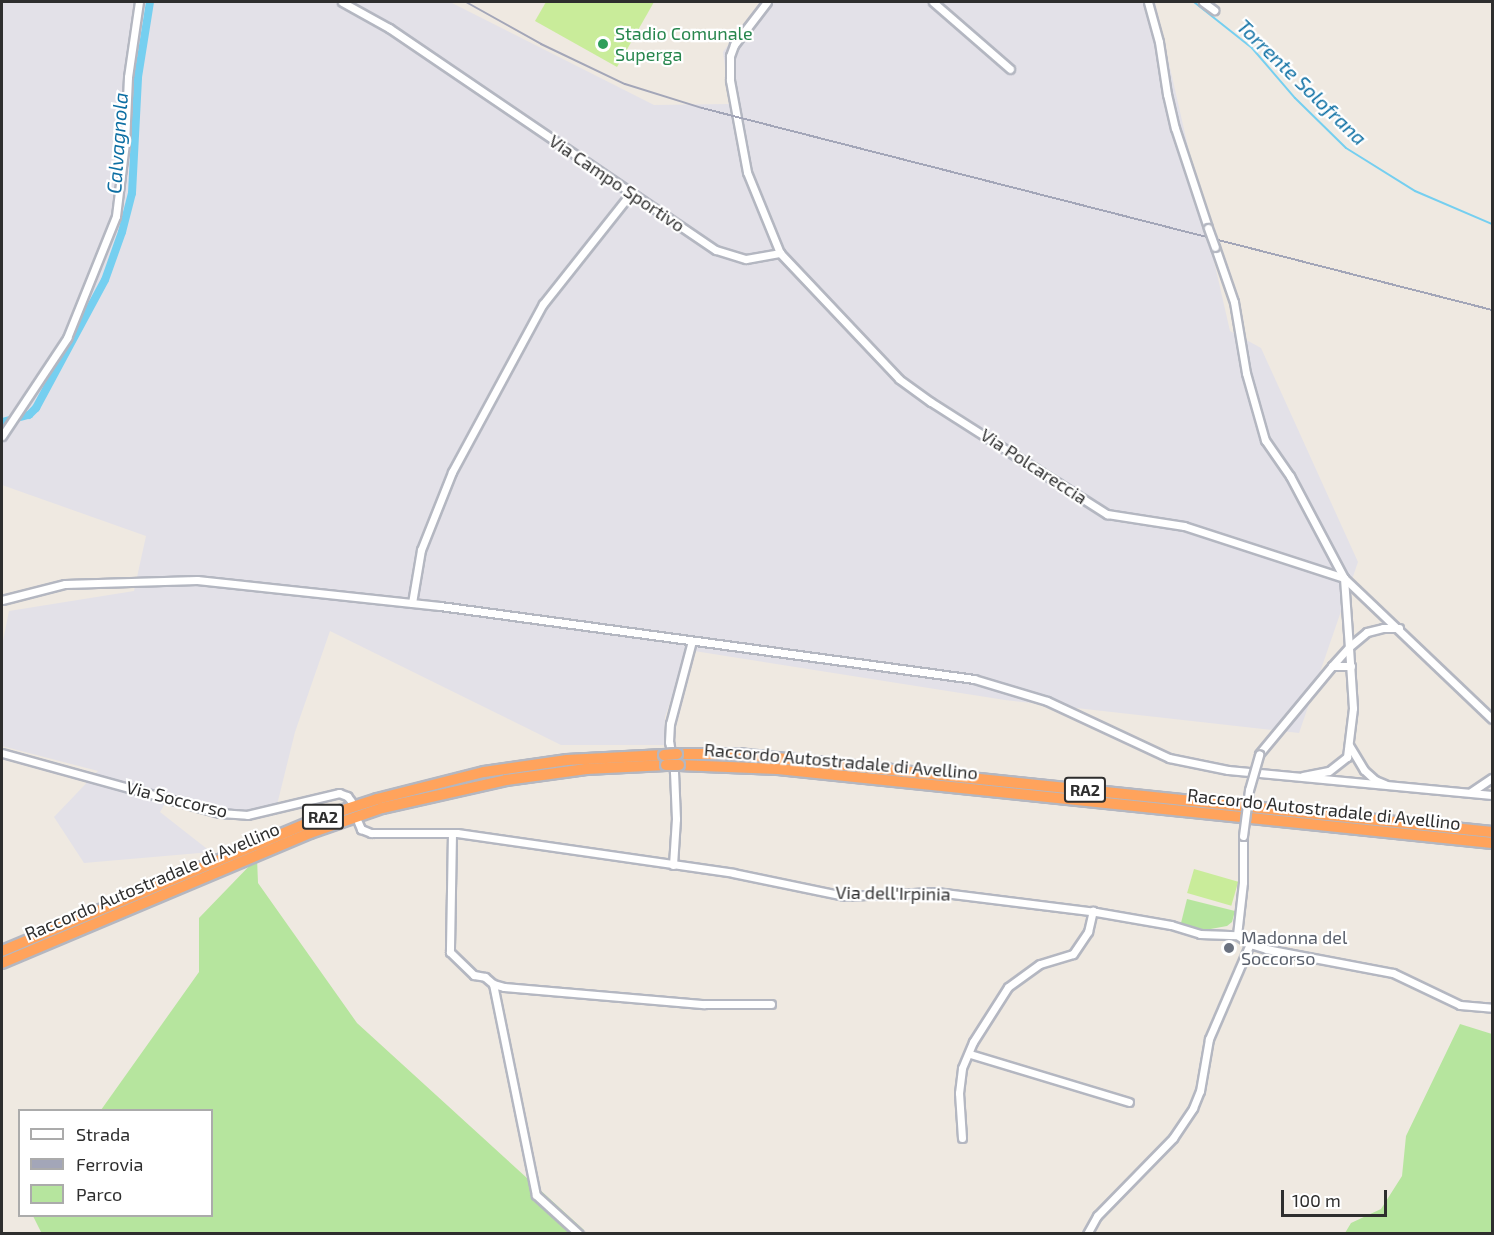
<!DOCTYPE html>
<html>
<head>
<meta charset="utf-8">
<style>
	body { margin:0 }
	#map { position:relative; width:1494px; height:1235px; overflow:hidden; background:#efe9e1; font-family:"Exo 2",sans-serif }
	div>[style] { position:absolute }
	.industrial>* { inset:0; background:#e3e1e8 }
	.green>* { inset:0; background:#b6e59e }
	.pitch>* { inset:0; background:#c9ec9a; transform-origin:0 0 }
	.stream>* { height:2px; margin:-1px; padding:0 1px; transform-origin:1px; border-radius:1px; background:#75cff0 }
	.canal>* { height:8px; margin:-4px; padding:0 4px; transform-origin:4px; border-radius:4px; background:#75cff0 }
	.roads { filter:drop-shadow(2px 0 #b4b7c1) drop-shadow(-2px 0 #b4b7c1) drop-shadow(0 2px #b4b7c1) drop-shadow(0 -2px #b4b7c1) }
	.minor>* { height:7px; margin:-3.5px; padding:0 3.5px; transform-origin:3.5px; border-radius:3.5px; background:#fff }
	.highway>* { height:10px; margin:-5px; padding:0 5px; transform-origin:5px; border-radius:5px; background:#ffa35c }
	.rail>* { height:2px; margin:-1px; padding:0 1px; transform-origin:1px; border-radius:1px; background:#a3a6b8 }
	.bridges { filter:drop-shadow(2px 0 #b4b7c1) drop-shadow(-2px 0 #b4b7c1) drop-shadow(0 2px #b4b7c1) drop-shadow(0 -2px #b4b7c1) }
	.minor-bridge>* { height:7px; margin:-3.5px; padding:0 3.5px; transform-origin:3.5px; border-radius:3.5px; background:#fff }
	.highway-bridge>* { height:10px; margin:-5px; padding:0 5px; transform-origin:5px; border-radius:5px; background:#ffa35c }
	.dots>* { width:16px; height:16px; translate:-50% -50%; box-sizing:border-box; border:3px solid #fff; border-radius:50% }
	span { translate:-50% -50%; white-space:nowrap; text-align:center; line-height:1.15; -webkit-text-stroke:4.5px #fff; paint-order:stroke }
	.shield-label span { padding:2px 4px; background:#fff; border:2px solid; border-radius:4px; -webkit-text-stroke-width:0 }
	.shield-label { font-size:16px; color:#2e2e2e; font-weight:700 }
	.leisure-label { font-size:18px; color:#27864d }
	.left { translate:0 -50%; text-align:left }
	.street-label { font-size:18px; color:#2e2e2e }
	.worship-label { font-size:18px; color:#5b616d }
	.water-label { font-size:20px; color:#0d6fa3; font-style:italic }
	.frame { position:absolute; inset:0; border:3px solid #2e2e2e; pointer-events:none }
	.legend { position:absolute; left:18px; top:1109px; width:195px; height:108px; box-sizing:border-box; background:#fff; border:2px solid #ababab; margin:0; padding:8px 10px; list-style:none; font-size:18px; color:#2e2e2e }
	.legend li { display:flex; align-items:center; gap:12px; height:30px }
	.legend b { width:30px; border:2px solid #ababab }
	.scale { position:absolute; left:1281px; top:1190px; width:106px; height:27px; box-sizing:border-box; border:3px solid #2e2e2e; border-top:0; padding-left:8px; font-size:18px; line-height:21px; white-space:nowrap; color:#2e2e2e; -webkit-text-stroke:4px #fff; paint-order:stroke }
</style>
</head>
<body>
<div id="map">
	<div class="industrial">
		<div style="clip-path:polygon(2px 2px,450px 2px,654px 105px,730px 104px,723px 52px,760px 2px,1155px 2px,1230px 331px,1261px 348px,1358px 562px,1299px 733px,1005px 700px,688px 650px,665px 717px,664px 745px,561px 745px,330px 631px,295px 732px,275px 813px,249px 821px,164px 805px,160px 812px,211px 852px,84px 863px,54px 817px,98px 771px,2px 746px,2px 646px,9px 611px,134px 591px,146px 536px,2px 485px)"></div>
	</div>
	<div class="green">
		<div style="clip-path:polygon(257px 858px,258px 883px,357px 1023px,584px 1230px,584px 1234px,42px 1234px,33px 1216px,212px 1216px,212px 1110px,101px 1110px,199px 972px,199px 918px)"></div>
		<div style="clip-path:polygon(1187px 899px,1235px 911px,1232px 922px,1227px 926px,1205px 930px,1181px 923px)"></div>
		<div style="clip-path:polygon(1460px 1024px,1492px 1034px,1492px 1233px,1345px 1233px,1351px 1223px,1381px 1209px,1402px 1176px,1406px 1136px)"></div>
	</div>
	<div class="pitch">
		<div style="clip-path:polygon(546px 2px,654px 2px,617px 67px,535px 21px)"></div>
		<div style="left:1194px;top:869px;width:46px;height:25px;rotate:16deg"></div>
	</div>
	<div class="stream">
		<div style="left:1194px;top:2px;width:74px;rotate:38.4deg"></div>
		<div style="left:1252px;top:48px;width:66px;rotate:49.3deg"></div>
		<div style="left:1295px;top:98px;width:71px;rotate:44.4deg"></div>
		<div style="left:1346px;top:148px;width:81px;rotate:31.9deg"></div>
		<div style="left:1415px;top:191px;width:84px;rotate:23.2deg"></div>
	</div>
	<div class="canal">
		<div style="left:2px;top:422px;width:28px;rotate:-15deg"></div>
		<div style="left:29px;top:415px;width:10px;rotate:-45deg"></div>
		<div style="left:36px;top:408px;width:145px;rotate:-61.7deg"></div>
		<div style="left:105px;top:280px;width:51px;rotate:-70.5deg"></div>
		<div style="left:122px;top:232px;width:40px;rotate:-75.6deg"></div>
		<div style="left:132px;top:193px;width:116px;rotate:-87deg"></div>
		<div style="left:138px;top:77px;width:76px;rotate:-80.9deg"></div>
	</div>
	<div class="roads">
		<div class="minor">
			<div style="left:342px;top:2px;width:54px;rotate:29deg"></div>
			<div style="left:389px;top:28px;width:395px;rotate:34.2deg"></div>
			<div style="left:716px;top:250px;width:31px;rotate:17deg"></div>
			<div style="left:746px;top:259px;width:35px;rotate:-10deg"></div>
			<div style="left:780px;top:253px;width:87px;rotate:-112.2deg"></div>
			<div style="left:747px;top:172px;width:94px;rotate:-100.5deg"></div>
			<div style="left:730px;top:80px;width:24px;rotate:-90deg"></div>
			<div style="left:730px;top:56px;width:12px;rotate:-70deg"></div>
			<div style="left:734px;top:45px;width:54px;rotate:-52.5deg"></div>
			<div style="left:933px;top:2px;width:102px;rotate:41deg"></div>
			<div style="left:1148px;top:2px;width:41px;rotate:74.6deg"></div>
			<div style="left:1159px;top:42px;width:53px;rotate:81.3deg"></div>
			<div style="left:1167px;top:94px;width:35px;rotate:77deg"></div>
			<div style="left:1175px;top:128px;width:105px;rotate:71.7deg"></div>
			<div style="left:1203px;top:2px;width:14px;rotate:36deg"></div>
			<div style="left:1215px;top:247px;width:58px;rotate:70.9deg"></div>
			<div style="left:1234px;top:302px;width:72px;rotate:80.4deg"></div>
			<div style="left:1246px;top:373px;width:70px;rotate:74.2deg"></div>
			<div style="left:1265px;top:440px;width:44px;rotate:55.2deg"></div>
			<div style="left:1290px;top:476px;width:115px;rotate:62.1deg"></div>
			<div style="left:1344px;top:578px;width:69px;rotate:85.9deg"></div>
			<div style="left:1349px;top:647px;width:25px;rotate:132deg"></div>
			<div style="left:1332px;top:666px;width:19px"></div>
			<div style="left:780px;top:253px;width:173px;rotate:46.6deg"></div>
			<div style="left:899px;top:379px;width:39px;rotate:36deg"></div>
			<div style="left:931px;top:402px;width:209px;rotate:32.5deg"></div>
			<div style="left:1107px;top:514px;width:78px;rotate:8.9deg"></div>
			<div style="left:1184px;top:526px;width:168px;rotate:18deg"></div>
			<div style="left:1344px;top:578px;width:204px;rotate:43.6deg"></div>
			<div style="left:2px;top:436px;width:118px;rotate:-56.4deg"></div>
			<div style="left:67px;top:338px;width:131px;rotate:-68.1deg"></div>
			<div style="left:116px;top:216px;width:74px;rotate:-83deg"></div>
			<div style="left:125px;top:143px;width:66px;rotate:-87.4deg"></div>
			<div style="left:128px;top:77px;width:76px;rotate:-81.7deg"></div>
			<div style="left:2px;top:600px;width:65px;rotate:-14.3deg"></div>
			<div style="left:65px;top:584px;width:132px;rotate:-1.7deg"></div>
			<div style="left:197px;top:580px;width:244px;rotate:6.1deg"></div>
			<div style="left:440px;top:606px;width:539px;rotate:7.78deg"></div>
			<div style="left:974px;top:679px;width:76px;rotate:16.8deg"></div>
			<div style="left:1047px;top:701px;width:135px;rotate:25deg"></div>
			<div style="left:1169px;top:758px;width:60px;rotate:11.5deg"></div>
			<div style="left:1228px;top:770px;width:265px;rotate:5.4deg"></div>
			<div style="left:412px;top:603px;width:54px;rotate:-80.4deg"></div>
			<div style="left:421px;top:550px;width:84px;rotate:-68.3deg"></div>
			<div style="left:452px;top:472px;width:191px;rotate:-61.6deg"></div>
			<div style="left:543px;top:304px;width:142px;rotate:-51.6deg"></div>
			<div style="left:1349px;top:745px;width:29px;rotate:59deg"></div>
			<div style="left:1364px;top:770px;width:15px;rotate:42deg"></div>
			<div style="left:1375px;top:780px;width:11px;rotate:22deg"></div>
			<div style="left:2px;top:753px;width:226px;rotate:15.4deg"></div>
			<div style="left:220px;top:813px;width:27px;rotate:4deg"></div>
			<div style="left:247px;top:815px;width:95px;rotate:-13.4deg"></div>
			<div style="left:339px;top:793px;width:9px;rotate:21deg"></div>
			<div style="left:347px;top:796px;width:6px;rotate:51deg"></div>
			<div style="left:1259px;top:754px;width:114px;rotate:-50.3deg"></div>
			<div style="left:1303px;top:776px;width:26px;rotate:-11deg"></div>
			<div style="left:1329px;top:771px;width:23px;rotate:-38deg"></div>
			<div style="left:1347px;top:757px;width:49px;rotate:-83deg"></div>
			<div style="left:1353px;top:708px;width:61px;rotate:-93.8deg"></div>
			<div style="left:1349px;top:647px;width:23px;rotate:-40deg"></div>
			<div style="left:1367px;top:632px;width:16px;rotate:-14deg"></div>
			<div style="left:1383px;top:628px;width:16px"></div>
			<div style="left:1471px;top:792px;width:25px;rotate:-34deg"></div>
			<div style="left:358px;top:822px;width:8px;rotate:67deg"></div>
			<div style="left:361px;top:829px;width:11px;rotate:22deg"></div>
			<div style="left:371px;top:833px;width:86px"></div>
			<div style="left:457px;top:833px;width:279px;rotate:8.2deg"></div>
			<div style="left:733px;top:873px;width:113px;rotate:11.7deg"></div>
			<div style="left:844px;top:896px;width:92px;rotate:-2.5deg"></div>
			<div style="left:936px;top:892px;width:161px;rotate:7.1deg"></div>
			<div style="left:1096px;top:912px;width:76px;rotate:9.8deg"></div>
			<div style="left:1171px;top:925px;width:30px;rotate:17deg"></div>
			<div style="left:1200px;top:934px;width:37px;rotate:2deg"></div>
			<div style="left:1237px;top:935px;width:16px;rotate:35deg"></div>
			<div style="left:1250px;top:944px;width:17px;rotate:17deg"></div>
			<div style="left:1266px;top:949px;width:129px;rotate:10.7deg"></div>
			<div style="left:1393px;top:973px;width:74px;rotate:25.5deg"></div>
			<div style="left:1460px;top:1005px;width:32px;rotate:5deg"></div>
			<div style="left:452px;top:833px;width:119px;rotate:91deg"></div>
			<div style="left:450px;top:952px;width:33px;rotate:44deg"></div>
			<div style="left:474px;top:975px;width:11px;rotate:10deg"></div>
			<div style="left:485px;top:977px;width:11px;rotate:41deg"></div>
			<div style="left:493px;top:984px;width:11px;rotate:15deg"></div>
			<div style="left:504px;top:987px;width:201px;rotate:4.9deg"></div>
			<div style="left:704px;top:1004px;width:67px"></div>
			<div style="left:673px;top:865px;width:46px;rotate:-86.3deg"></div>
			<div style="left:676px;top:819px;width:47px;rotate:-92.4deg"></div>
			<div style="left:674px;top:772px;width:30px;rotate:-99deg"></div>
			<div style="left:669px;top:742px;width:18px;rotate:-87deg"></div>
			<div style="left:670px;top:724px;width:86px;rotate:-75.2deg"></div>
			<div style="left:1237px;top:935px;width:53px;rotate:-83.5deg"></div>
			<div style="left:1243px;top:882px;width:46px;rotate:-90deg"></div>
			<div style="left:493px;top:984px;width:215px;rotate:78.5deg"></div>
			<div style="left:536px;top:1195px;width:58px;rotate:42.2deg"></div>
			<div style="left:970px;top:1054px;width:166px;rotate:16.8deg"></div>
			<div style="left:962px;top:1138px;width:45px;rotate:-93.8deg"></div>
			<div style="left:959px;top:1093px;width:25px;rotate:-83deg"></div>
			<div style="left:962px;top:1068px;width:28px;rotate:-67deg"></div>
			<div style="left:973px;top:1042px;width:65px;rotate:-57.5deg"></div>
			<div style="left:1008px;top:987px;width:39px;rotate:-36deg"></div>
			<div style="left:1040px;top:964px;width:34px;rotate:-17deg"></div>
			<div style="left:1073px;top:954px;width:27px;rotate:-56deg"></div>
			<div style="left:1088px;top:932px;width:22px;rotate:-77deg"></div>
			<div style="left:1087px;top:1234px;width:21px;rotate:-61deg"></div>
			<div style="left:1097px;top:1216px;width:109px;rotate:-45.7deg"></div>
			<div style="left:1173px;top:1138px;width:36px;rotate:-56deg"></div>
			<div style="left:1193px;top:1108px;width:18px;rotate:-68deg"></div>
			<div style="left:1200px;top:1091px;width:53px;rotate:-80.2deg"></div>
			<div style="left:1209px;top:1039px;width:103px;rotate:-66.7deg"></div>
		</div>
		<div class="highway">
			<div style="left:677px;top:754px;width:61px"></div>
			<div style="left:738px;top:754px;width:758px;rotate:5.91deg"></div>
			<div style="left:679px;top:765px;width:99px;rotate:2.3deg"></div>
			<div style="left:778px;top:769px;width:718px;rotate:5.92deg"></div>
			<div style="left:2px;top:951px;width:350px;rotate:-22.7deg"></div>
			<div style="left:325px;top:816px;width:55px;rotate:-18.1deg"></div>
			<div style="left:377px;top:799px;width:110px;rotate:-14.2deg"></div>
			<div style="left:484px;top:772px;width:84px;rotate:-8.2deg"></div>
			<div style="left:567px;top:760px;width:97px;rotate:-3deg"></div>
			<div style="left:2px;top:963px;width:334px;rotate:-22.9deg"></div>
			<div style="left:310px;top:833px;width:76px;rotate:-19.1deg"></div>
			<div style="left:382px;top:808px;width:127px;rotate:-12.7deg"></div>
			<div style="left:506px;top:780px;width:81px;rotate:-7.8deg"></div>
			<div style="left:586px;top:769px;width:80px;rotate:-2.9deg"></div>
		</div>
	</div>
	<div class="rail">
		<div style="left:466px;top:2px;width:86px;rotate:29.2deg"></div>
		<div style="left:541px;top:44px;width:93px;rotate:25.5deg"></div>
		<div style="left:625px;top:84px;width:81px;rotate:17.3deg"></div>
		<div style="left:702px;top:108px;width:815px;rotate:14.34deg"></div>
	</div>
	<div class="bridges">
		<div class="minor-bridge">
			<div style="left:1208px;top:228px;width:20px;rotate:70deg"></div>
			<div style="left:1243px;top:836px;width:46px;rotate:-82.6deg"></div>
			<div style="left:1249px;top:790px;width:37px;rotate:-74deg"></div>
		</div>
		<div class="highway-bridge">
			<div style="left:664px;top:755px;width:13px;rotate:-4deg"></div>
			<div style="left:666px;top:765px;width:13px"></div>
		</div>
	</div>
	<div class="dots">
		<div style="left:603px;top:44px;background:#2e9e5b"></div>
		<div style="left:1229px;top:948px;background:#6b7280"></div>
	</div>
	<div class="shield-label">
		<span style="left:1085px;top:790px">RA2</span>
		<span style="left:323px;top:817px">RA2</span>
	</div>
	<div class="leisure-label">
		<span class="left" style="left:615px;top:44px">Stadio Comunale<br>Superga</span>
	</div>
	<div class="street-label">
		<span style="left:617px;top:183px;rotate:34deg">Via Campo Sportivo</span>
		<span style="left:1034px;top:466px;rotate:33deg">Via Polcareccia</span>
		<span style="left:841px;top:761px;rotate:5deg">Raccordo Autostradale di Avellino</span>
		<span style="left:177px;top:799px;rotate:14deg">Via Soccorso</span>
		<span style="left:1324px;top:809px;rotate:6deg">Raccordo Autostradale di Avellino</span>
		<span style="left:152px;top:881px;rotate:-23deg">Raccordo Autostradale di Avellino</span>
		<span style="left:893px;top:893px;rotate:1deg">Via dell'Irpinia</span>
	</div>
	<div class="worship-label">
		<span class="left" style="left:1241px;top:948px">Madonna del<br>Soccorso</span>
	</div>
	<div class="water-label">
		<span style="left:1302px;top:82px;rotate:44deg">Torrente Solofrana</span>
		<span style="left:117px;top:143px;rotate:-86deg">Calvagnola</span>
	</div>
	<div class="frame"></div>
	<ul class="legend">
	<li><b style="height:8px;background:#fff"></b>Strada</li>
	<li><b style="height:8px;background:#a3a6b8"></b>Ferrovia</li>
	<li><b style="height:16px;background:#b6e59e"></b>Parco</li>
	</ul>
	<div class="scale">100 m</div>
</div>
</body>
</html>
